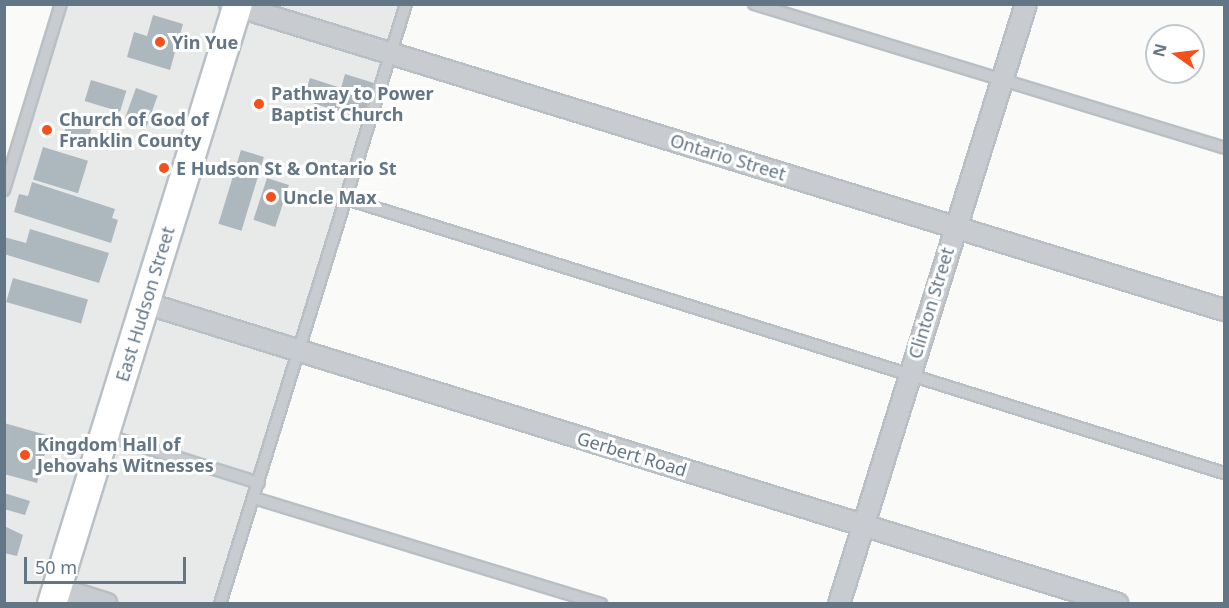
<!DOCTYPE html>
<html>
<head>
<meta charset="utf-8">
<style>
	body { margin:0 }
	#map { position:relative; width:1229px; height:608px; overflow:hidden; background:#fafaf8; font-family:"Noto Sans",sans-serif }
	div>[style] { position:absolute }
	.built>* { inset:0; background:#e8e9e9 }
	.building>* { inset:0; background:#adb7be; transform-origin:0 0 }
	.roads { filter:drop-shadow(2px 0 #b9c0c5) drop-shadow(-2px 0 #b9c0c5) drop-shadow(0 2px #b9c0c5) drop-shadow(0 -2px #b9c0c5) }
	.lane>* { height:10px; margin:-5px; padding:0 5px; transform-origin:5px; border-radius:5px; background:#c8ccd0 }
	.street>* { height:20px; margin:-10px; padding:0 10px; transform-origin:10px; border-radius:10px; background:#c8ccd0 }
	.secondary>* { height:28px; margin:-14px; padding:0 14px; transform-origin:14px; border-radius:14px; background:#fff }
	.dots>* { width:16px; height:16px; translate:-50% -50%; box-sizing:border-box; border:3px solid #fff; border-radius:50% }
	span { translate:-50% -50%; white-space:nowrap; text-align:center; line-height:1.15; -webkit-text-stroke:6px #fff; paint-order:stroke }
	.poi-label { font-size:18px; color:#627686; font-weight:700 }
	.left { translate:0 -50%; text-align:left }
	.street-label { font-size:18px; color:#627686 }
	.frame { position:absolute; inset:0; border:6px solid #627686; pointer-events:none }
	.north { position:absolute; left:1145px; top:24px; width:60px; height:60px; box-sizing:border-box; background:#fff; border:2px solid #c0c8cf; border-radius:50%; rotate:284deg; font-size:16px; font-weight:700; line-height:24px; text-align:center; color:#627686 }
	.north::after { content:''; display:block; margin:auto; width:21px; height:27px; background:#f5501c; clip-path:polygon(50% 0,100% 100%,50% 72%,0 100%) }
	.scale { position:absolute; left:24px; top:557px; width:162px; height:27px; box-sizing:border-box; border:3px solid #627686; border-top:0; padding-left:8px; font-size:18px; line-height:21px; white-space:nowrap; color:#627686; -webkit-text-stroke:4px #fff; paint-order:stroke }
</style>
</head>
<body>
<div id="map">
	<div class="built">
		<div style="clip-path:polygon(219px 4px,238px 11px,240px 4px,405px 5px,218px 603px,5px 604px,5px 184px,60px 5px)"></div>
	</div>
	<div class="building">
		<div style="clip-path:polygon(153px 15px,183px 24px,170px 70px,127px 57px,134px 32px,147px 36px)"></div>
		<div style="clip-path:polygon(345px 74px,374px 83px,363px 119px,303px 100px,310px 78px,341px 88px)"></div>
		<div style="left:91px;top:80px;width:37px;height:22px;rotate:17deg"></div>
		<div style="left:136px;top:88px;width:23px;height:33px;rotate:20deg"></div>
		<div style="left:69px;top:116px;width:25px;height:21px;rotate:16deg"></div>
		<div style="left:43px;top:147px;width:47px;height:34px;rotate:17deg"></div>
		<div style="left:241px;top:150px;width:24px;height:77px;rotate:17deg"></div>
		<div style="left:267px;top:178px;width:23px;height:44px;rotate:18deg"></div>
		<div style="clip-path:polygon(32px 182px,115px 209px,112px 218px,118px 220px,111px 243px,14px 212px,19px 194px,28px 196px)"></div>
		<div style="clip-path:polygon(30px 229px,109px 253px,99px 283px,4px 254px,4px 237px,26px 243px)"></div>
		<div style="left:13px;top:278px;width:78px;height:25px;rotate:16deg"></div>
		<div style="clip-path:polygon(4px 423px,50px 436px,37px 483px,4px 474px)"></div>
		<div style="clip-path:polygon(4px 493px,30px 501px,25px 515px,4px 509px)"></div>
		<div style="clip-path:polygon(4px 526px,23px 535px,17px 556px,4px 553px)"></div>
	</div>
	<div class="roads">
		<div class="lane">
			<div style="left:754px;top:4px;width:492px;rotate:17deg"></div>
			<div style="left:4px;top:190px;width:195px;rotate:-73deg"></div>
			<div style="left:347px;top:199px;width:919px;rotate:17.35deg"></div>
			<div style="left:105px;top:435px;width:161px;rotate:17.3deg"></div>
			<div style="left:254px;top:498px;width:363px;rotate:17deg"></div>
			<div style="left:220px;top:604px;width:628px;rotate:-72.78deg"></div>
		</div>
		<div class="street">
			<div style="left:230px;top:4px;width:1040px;rotate:17.11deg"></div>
			<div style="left:145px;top:303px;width:1018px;rotate:17.19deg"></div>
			<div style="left:57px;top:588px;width:52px;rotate:17.7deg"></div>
			<div style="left:839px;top:604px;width:628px;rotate:-72.69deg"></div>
		</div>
		<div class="secondary">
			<div style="left:52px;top:604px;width:628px;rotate:-72.78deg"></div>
		</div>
	</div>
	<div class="dots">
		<div style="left:160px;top:42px;background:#f5501c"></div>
		<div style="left:259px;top:104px;background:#f5501c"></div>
		<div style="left:47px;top:130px;background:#f5501c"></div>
		<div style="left:164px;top:168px;background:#f5501c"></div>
		<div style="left:271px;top:197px;background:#f5501c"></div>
		<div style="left:25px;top:455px;background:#f5501c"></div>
	</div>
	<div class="poi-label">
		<span class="left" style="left:172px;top:42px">Yin Yue</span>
		<span class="left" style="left:271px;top:104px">Pathway to Power<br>Baptist Church</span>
		<span class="left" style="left:59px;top:130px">Church of God of<br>Franklin County</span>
		<span class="left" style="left:176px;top:168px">E Hudson St &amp; Ontario St</span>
		<span class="left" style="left:283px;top:197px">Uncle Max</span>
		<span class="left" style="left:37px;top:455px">Kingdom Hall of<br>Jehovahs Witnesses</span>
	</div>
	<div class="street-label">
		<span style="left:728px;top:157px;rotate:17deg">Ontario Street</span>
		<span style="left:931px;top:303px;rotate:-73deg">Clinton Street</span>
		<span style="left:145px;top:304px;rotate:-73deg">East Hudson Street</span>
		<span style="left:632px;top:454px;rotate:17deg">Gerbert Road</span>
	</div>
	<div class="frame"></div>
	<div class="north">N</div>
	<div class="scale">50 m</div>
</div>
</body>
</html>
